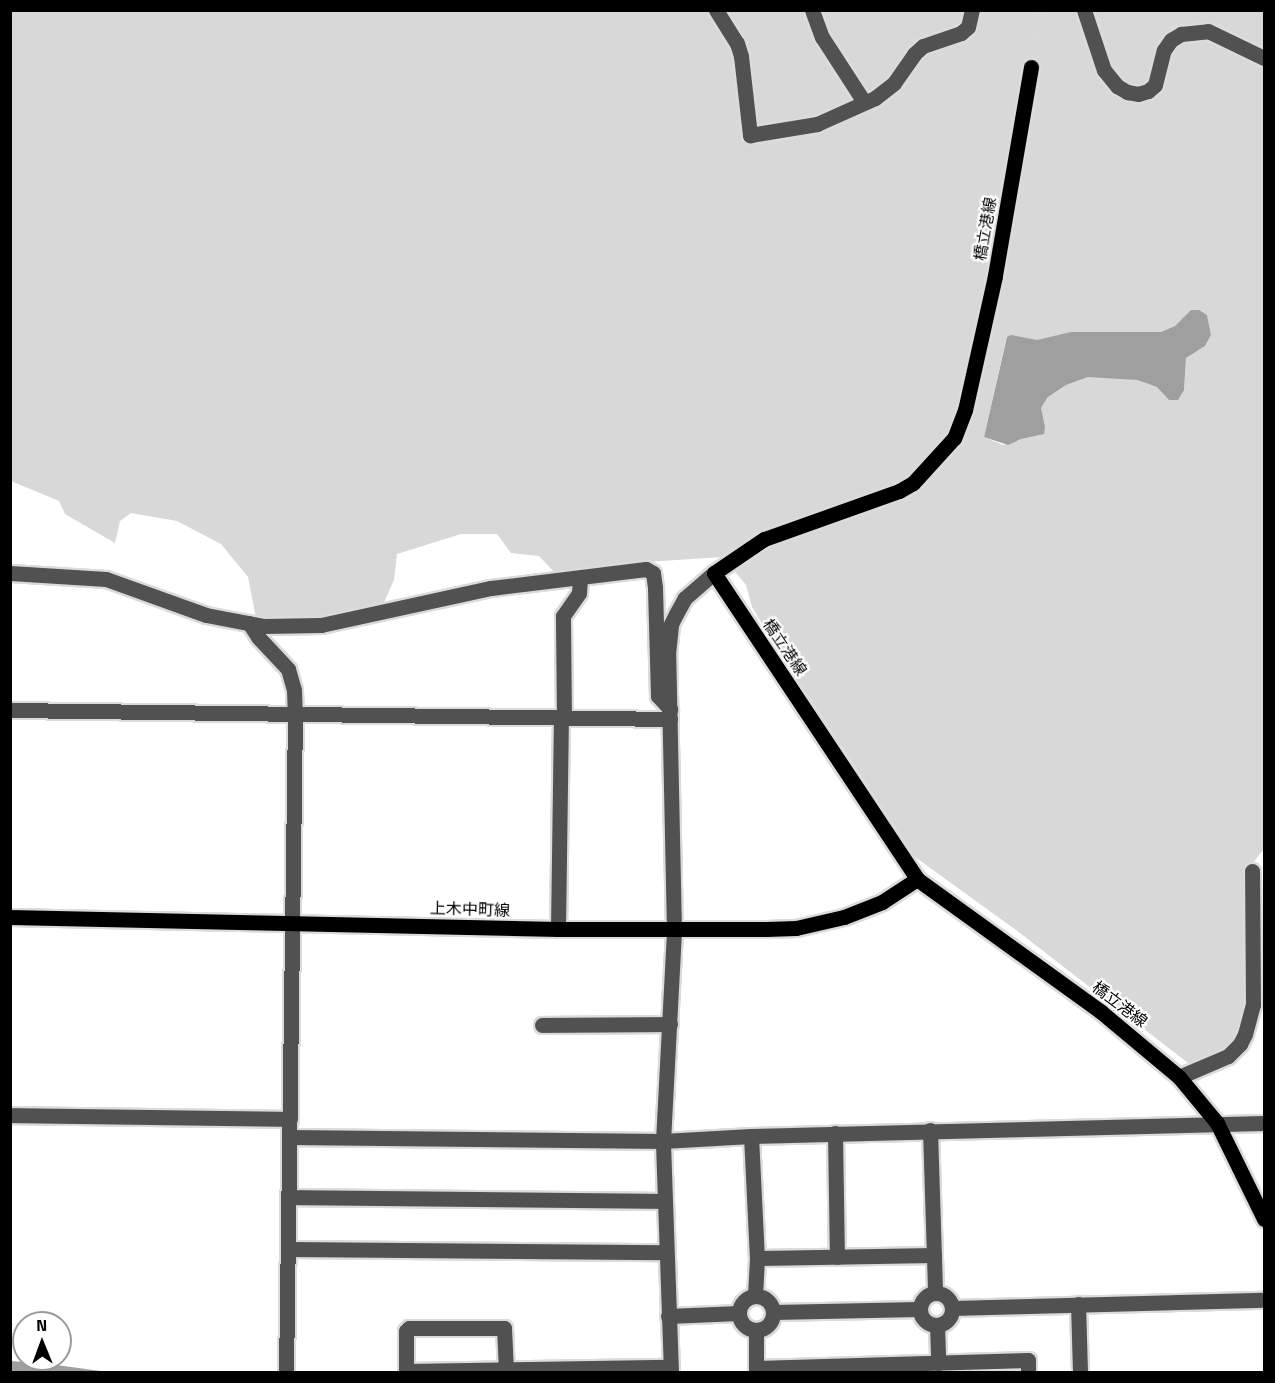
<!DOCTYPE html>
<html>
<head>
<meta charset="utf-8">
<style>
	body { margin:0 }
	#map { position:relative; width:1275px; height:1383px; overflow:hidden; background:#fff; font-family:"Titillium Web","Noto Sans JP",sans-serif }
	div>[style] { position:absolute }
	.green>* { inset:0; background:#d8d8d8 }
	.water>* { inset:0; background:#9f9f9f }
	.major-tunnel>* { height:15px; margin-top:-7.5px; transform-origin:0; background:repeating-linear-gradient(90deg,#d9d9d9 0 15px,transparent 0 23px) }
	.roads { filter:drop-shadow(2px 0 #dbdbdb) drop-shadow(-2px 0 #dbdbdb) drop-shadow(0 2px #dbdbdb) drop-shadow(0 -2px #dbdbdb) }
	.minor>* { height:15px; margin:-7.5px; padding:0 7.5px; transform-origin:7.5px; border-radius:7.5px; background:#515151 }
	.minor>.ring { margin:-7.5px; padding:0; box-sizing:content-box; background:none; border:15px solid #515151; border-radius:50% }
	.major>* { height:15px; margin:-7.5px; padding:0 7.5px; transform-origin:7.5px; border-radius:7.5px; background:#000 }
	span { translate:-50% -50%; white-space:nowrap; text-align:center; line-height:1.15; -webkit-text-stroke:4.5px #fff; paint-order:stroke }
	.street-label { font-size:16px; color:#000 }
	.frame { position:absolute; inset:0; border:12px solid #000; pointer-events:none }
	.north { position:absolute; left:12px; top:1311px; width:60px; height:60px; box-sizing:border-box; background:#fff; border:2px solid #999; border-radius:50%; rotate:359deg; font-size:16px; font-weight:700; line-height:24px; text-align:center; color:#000 }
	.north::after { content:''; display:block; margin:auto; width:21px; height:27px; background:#000; clip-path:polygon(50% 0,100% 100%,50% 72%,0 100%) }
</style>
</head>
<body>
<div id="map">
	<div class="green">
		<div style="clip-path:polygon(evenodd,11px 11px,1264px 11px,1264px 852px,1262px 851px,1248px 870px,1248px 995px,1235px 1045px,1204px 1060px,1188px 1063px,1016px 930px,915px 857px,781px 655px,752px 607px,746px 585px,723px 557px,645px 562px,556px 574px,539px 556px,511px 553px,497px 534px,461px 534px,397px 554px,394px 580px,381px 609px,323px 619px,256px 618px,248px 577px,221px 544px,177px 521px,131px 513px,120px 521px,115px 543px,65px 514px,59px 501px,11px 481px,11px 11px,1191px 310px,1207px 315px,1211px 335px,1205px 346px,1186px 358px,1184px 390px,1157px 387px,1137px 380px,1116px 377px,1088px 377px,1066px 385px,1048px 397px,1041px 408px,1041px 414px,1021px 439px,1003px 445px,984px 437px,1006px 340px,1043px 340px,1071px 332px,1161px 332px,1175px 326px,1191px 310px)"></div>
	</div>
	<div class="water">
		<div style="clip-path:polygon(1191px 310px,1199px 310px,1207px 315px,1211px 335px,1205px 346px,1186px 358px,1184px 390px,1178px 400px,1169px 400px,1157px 387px,1137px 380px,1088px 377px,1066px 385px,1048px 397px,1041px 408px,1045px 427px,1044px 434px,1021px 439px,1008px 445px,984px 437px,1007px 337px,1011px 335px,1037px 340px,1071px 332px,1161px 332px,1175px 326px)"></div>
		<div style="clip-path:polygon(11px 1361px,49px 1364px,108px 1372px,11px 1372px)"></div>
	</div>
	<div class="major-tunnel">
		<div style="left:1031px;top:67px;width:58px;rotate:-81deg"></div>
	</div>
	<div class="roads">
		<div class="minor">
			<div style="left:716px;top:10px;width:39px;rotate:58deg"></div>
			<div style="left:737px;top:43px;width:14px;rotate:73deg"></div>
			<div style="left:741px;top:56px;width:80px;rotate:83.5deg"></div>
			<div style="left:750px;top:135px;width:68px;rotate:-9.3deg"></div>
			<div style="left:817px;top:124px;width:64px;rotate:-24.1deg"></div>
			<div style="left:875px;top:98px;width:24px;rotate:-38deg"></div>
			<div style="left:894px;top:83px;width:35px;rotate:-55deg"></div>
			<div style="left:914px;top:54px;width:12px;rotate:-42deg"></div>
			<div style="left:923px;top:46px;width:40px;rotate:-18.9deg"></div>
			<div style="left:961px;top:33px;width:9px;rotate:-41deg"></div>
			<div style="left:968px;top:27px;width:17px;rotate:-77deg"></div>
			<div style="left:812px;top:10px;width:29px;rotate:70deg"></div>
			<div style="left:822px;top:37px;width:77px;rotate:57.1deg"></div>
			<div style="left:1084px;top:10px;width:63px;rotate:71.6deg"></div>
			<div style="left:1104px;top:70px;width:21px;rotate:51deg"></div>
			<div style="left:1117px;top:86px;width:12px;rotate:31deg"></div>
			<div style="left:1127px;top:92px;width:11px;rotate:10deg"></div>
			<div style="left:1138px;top:94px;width:10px;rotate:-17deg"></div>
			<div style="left:1148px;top:91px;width:9px;rotate:-41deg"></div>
			<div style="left:1155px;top:85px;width:36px;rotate:-76deg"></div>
			<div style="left:1164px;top:50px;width:12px;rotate:-55deg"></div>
			<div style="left:1171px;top:40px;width:12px;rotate:-31deg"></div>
			<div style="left:1181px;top:34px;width:27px;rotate:-6deg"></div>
			<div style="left:1208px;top:31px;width:62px;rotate:25.7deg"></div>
			<div style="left:10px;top:573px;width:96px;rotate:3.6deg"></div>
			<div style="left:106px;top:579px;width:106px;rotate:19.8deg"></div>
			<div style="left:206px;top:615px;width:58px;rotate:10.9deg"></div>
			<div style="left:263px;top:626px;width:58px;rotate:-1deg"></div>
			<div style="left:321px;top:625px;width:174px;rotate:-12.3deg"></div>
			<div style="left:491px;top:588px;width:156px;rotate:-7deg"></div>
			<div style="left:646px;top:569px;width:8px;rotate:30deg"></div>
			<div style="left:653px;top:573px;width:15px;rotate:82deg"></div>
			<div style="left:655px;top:588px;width:108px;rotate:88.4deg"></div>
			<div style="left:658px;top:696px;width:18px;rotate:47deg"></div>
			<div style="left:249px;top:623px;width:17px;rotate:57deg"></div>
			<div style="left:258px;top:637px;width:44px;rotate:46.8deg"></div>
			<div style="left:288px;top:669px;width:22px;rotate:74deg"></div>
			<div style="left:294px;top:690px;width:24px;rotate:88deg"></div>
			<div style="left:295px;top:714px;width:658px;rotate:90.78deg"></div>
			<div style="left:10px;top:710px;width:660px;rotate:0.78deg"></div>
			<div style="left:564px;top:718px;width:102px;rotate:-90.6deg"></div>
			<div style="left:563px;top:616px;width:28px;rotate:-55deg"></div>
			<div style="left:579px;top:593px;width:15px;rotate:-86deg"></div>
			<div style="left:558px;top:929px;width:211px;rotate:-89.2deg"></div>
			<div style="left:542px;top:1025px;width:128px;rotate:-0.4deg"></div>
			<div style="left:1179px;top:1077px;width:53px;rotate:-23.2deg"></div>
			<div style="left:1228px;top:1056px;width:17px;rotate:-45deg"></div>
			<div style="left:1240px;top:1044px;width:11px;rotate:-63deg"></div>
			<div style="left:1245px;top:1034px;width:30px;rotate:-75deg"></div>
			<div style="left:1253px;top:1005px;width:134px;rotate:-90.4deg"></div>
			<div style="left:10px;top:1115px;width:280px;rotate:0.8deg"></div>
			<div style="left:930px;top:1130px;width:163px;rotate:88.2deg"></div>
			<div style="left:835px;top:1133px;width:124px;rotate:89.1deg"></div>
			<div style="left:751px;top:1136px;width:122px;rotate:87.2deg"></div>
			<div style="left:757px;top:1258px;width:38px;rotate:93deg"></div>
			<div style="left:289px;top:1137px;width:374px;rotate:0.6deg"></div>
			<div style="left:663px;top:1141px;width:88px;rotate:-3.3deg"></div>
			<div style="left:751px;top:1136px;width:513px;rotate:-1.45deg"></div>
			<div style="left:289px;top:1197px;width:374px;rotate:0.6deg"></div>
			<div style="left:288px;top:1249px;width:377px;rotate:0.5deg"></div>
			<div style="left:757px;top:1258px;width:177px;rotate:-1deg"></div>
			<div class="ring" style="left:920px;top:1293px;width:17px;height:17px"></div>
			<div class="ring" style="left:739px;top:1296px;width:19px;height:19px"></div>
			<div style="left:1078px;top:1304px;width:68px;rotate:88.3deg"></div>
			<div style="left:952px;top:1308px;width:312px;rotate:-1.5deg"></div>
			<div style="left:773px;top:1312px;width:146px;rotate:-1.2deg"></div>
			<div style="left:668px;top:1316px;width:71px;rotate:-2.4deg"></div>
			<div style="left:937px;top:1325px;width:38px;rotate:88deg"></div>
			<div style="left:756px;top:1368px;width:272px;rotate:-1.7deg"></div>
			<div style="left:1028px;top:1360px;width:12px;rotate:90deg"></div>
			<div style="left:506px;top:1370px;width:42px;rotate:-92.7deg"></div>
			<div style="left:504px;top:1328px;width:95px;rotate:180deg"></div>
			<div style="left:409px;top:1328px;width:4px;rotate:135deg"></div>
			<div style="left:406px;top:1331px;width:40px;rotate:90deg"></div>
			<div style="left:406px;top:1371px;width:264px;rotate:-0.9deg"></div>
			<div style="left:671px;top:1372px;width:231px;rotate:-92deg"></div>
			<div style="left:663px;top:1141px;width:210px;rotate:-87deg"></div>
			<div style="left:674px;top:931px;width:277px;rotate:-91.2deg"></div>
			<div style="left:668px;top:654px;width:30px;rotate:-84deg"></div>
			<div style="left:671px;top:624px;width:11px;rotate:-63deg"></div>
			<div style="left:676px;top:614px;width:18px;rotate:-61deg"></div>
			<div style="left:685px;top:598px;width:38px;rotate:-41deg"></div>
			<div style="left:756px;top:1372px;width:42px;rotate:-90deg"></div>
		</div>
		<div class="major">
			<div style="left:1031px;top:67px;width:212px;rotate:99.8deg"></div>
			<div style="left:995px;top:276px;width:137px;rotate:102.6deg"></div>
			<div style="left:965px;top:410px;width:30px;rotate:111deg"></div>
			<div style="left:954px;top:438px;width:61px;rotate:132.3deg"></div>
			<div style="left:913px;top:483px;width:16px;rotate:150deg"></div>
			<div style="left:899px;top:491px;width:143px;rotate:160.4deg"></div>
			<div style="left:764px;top:539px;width:60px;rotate:145.8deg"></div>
			<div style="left:714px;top:573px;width:367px;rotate:56.4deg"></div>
			<div style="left:917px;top:879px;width:226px;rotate:35.8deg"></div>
			<div style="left:1100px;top:1011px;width:103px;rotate:39.9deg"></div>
			<div style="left:1179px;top:1077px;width:60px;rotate:50.4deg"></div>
			<div style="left:1217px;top:1123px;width:107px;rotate:63.9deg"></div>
			<div style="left:10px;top:917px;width:548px;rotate:1.25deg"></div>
			<div style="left:558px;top:929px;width:208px"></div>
			<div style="left:766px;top:929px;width:30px;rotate:-2deg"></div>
			<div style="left:796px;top:928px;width:49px;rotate:-12.9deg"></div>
			<div style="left:844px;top:917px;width:41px;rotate:-21.5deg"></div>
			<div style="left:882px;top:902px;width:42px;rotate:-33.3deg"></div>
		</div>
	</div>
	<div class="street-label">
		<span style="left:985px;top:229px;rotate:-80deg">橋立港線</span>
		<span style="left:785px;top:647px;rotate:56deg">橋立港線</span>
		<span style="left:470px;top:909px;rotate:2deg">上木中町線</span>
		<span style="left:1120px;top:1004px;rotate:37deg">橋立港線</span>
	</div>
	<div class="frame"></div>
	<div class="north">N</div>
</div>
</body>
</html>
